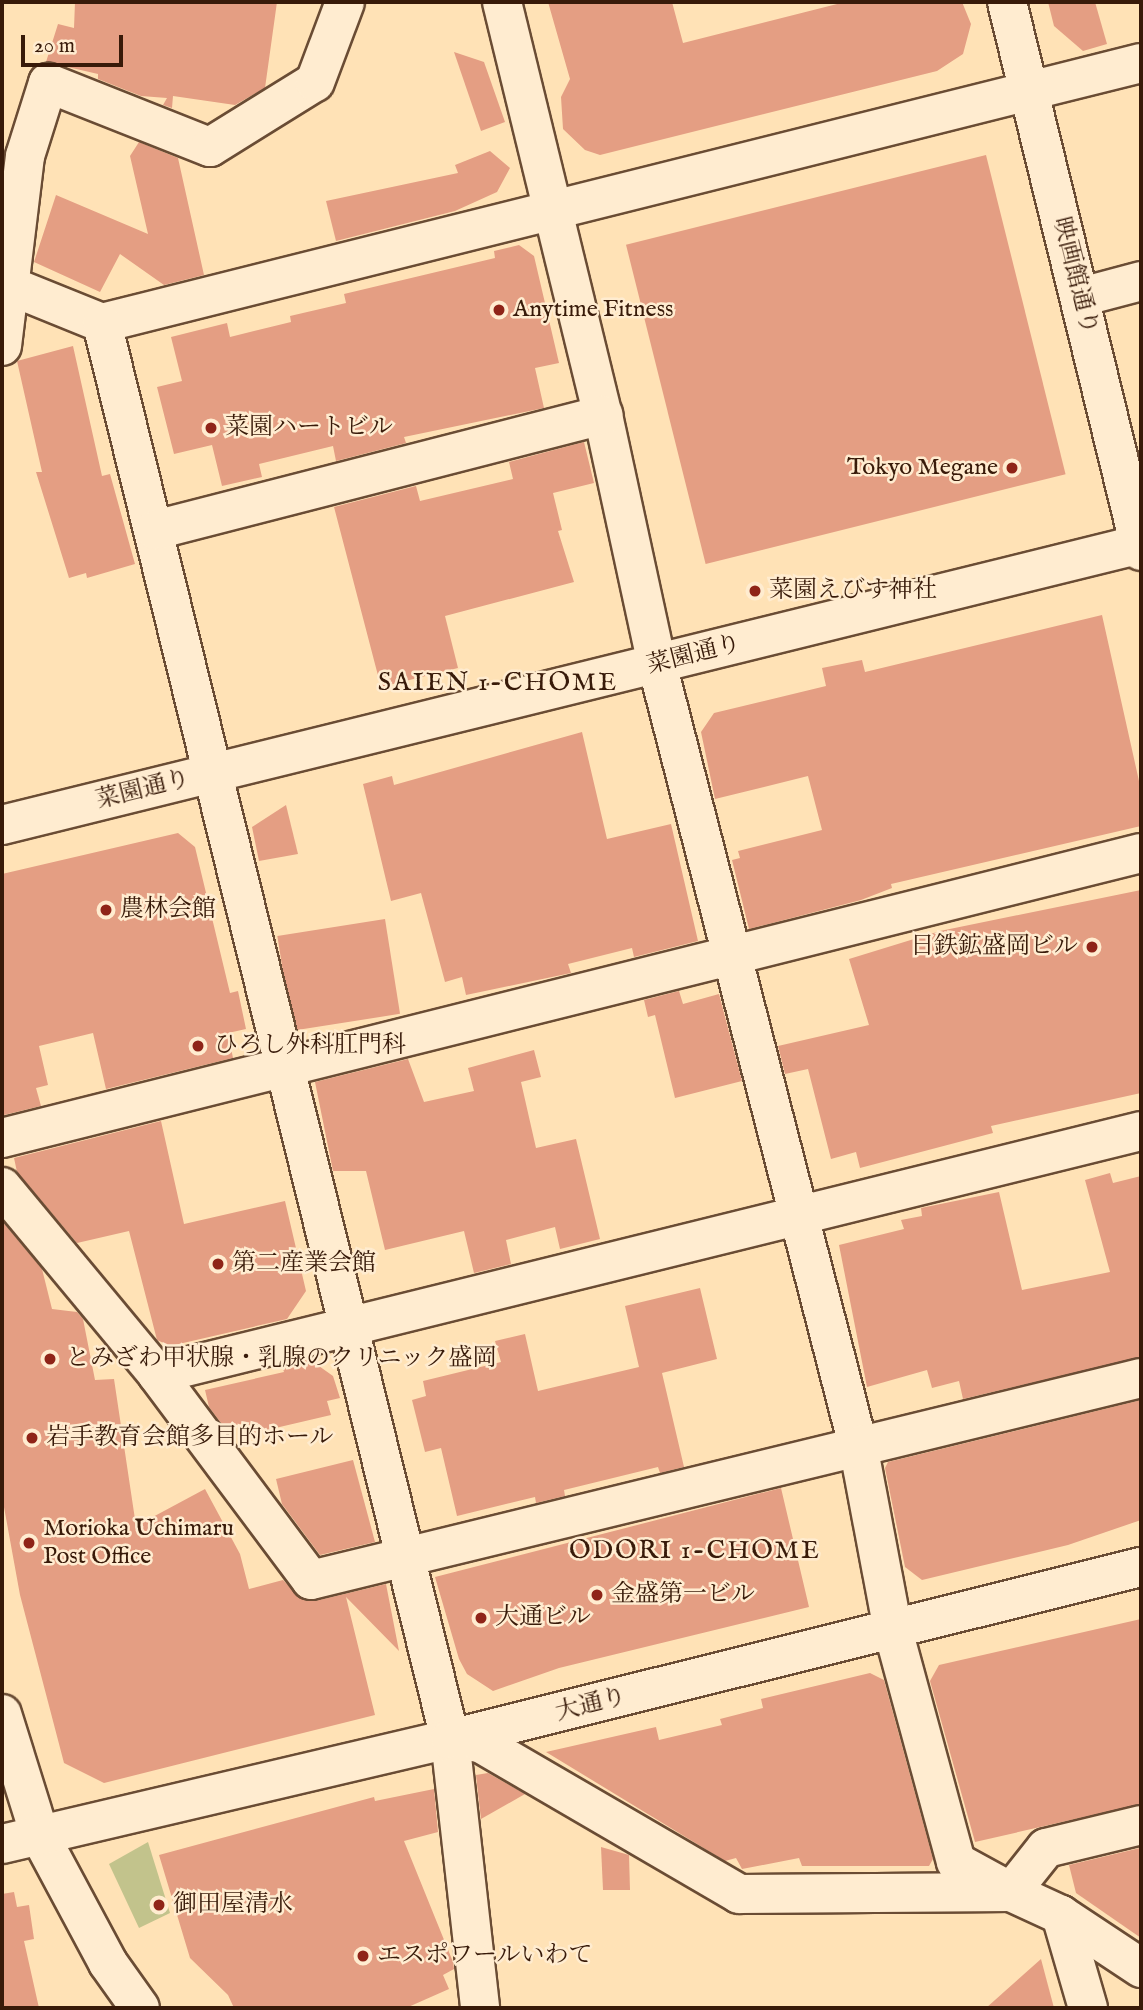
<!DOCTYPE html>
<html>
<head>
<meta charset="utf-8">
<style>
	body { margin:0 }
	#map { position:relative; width:1143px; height:2010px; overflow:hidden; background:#ffe2b6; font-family:"IM FELL English","Noto Serif JP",serif }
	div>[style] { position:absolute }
	.green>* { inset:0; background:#c2c38c }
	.building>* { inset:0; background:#e49e83; transform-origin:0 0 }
	.roads { filter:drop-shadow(2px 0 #6a4c34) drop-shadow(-2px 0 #6a4c34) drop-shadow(0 2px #6a4c34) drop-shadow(0 -2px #6a4c34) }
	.minor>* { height:38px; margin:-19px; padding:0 19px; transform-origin:19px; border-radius:19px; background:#ffecd0 }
	.dots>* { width:19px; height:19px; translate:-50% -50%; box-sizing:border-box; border:4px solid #ffecd0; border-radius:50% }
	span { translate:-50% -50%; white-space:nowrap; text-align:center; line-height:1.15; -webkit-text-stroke:5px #ffecd0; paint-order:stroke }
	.street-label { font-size:24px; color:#381a09 }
	.poi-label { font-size:24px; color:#381a09 }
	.left { translate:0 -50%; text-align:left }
	.right { translate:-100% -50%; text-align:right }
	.neighbourhood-label { font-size:26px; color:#381a09; letter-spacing:2px }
	.frame { position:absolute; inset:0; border:4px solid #381a09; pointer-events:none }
	.scale { position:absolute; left:21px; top:35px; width:102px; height:32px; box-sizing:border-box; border:4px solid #381a09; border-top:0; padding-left:9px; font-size:21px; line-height:24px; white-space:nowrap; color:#381a09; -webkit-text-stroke:5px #ffecd0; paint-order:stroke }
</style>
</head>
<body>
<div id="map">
	<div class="green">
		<div style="clip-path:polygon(148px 1842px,170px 1913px,139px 1928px,109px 1864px)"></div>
	</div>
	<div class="building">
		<div style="clip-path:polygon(75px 2px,277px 2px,265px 88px,235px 105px,173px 96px,172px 108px,163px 105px,167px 98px,141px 96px,98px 79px,98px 74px,46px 62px,58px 24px,74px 28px)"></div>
		<div style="clip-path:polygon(548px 2px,672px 2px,683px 43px,845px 2px,962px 2px,971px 24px,963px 54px,937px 71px,600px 155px,585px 150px,563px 129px,561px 97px,570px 79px)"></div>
		<div style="clip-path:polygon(1048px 2px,1095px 2px,1107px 44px,1083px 51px,1054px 26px)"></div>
		<div style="clip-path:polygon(454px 52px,484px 62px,505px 122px,481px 131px)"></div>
		<div style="clip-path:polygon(139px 142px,178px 158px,204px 275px,164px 285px,120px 254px,100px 292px,34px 262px,56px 195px,148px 234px,130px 156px)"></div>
		<div style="clip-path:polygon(490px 151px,510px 168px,497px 192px,455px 211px,336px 241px,326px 201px,458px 173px,455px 165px)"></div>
		<div style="left:986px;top:155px;width:329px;height:371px;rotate:76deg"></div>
		<div style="clip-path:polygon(519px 245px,534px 256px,559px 363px,535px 368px,544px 408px,404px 437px,406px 443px,336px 461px,333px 446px,259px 464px,262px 477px,222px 486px,212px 445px,174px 454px,157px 387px,182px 381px,171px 337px,227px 323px,230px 337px,291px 322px,290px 316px,346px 303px,344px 294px,495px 258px,494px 251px)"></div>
		<div style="clip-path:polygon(73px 346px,102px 476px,110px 474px,135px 564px,87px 578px,86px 573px,69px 578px,36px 472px,42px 472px,17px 361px)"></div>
		<div style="clip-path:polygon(584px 442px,594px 483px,553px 493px,562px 530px,558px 531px,574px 582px,445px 616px,458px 668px,381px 687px,334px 507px,416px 486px,420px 501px,513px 479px,509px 462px)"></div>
		<div style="clip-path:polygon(1102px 615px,1141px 790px,1141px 826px,891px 884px,892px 888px,861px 900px,749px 929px,732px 860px,740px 858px,738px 851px,822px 830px,808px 776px,715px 799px,701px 732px,714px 713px,826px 686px,822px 668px,862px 660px,865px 672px)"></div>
		<div style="clip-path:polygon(582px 732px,607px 839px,671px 824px,698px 941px,634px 957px,632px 948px,568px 964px,571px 973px,466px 995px,462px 977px,445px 982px,421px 893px,391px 901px,363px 784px,392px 776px,394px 785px)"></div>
		<div style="clip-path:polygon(286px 805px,298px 854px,259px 861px,252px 827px)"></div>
		<div style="clip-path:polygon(178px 833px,195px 847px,230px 993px,238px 991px,246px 1029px,228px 1033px,233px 1058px,106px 1089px,93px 1033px,39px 1046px,48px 1085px,36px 1088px,41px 1106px,4px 1115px,2px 874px)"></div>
		<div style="clip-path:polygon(1141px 890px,1141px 1093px,991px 1126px,993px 1133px,860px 1168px,856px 1152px,831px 1159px,808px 1069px,785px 1074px,778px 1046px,869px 1025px,849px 959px,940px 931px)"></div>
		<div style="left:385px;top:919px;width:96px;height:109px;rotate:81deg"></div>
		<div style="clip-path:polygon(679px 991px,683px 1004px,719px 994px,742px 1081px,675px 1098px,655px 1015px,648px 1017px,644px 1000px)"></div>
		<div style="clip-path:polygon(534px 1050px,541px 1077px,521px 1082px,536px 1148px,576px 1139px,600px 1239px,560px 1249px,555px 1227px,506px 1240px,511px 1264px,474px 1273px,464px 1231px,385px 1250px,366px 1171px,333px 1171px,315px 1082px,408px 1059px,424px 1102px,474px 1091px,468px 1068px)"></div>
		<div style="clip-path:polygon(161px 1121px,184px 1224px,285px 1201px,306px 1291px,287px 1319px,170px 1346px,157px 1340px,129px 1231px,77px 1243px,17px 1172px,14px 1158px)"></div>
		<div style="clip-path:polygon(1110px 1173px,1113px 1183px,1141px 1176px,1141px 1357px,963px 1399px,959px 1381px,932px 1388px,927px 1370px,867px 1387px,839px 1245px,904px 1229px,901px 1220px,922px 1216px,921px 1208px,999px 1192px,1022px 1290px,1110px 1272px,1085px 1180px)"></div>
		<div style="clip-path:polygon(2px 1221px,42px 1269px,52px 1309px,77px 1312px,83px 1319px,95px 1380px,114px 1379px,136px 1526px,205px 1489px,240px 1554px,249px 1589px,283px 1580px,303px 1600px,315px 1601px,386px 1584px,399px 1651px,346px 1597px,375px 1715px,104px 1783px,64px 1763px,20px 1595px,2px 1496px)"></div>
		<div style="clip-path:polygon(700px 1288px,717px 1359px,662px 1373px,684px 1467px,660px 1473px,658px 1467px,564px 1490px,565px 1496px,536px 1503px,535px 1497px,457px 1516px,441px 1448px,425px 1452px,412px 1400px,426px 1396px,423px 1381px,501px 1362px,495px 1341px,525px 1334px,538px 1391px,639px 1367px,625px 1306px)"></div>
		<div style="clip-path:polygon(309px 1359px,333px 1376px,340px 1398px,327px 1401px,331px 1415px,250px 1434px,247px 1423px,224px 1427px,209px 1407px,205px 1390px,284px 1372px,282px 1366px)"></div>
		<div style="clip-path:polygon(1141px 1400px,1141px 1520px,1068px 1545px,922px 1580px,905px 1567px,885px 1468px,888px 1462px)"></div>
		<div style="clip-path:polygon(353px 1460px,375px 1542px,320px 1555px,282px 1504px,276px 1479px)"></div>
		<div style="clip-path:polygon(781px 1488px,809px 1607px,559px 1668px,493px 1691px,467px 1674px,459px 1659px,435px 1577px)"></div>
		<div style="clip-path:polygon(1141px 1619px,1141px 1804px,975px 1842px,930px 1681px,939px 1665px)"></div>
		<div style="clip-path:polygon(870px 1673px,884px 1680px,933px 1859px,929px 1866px,802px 1866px,799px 1858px,742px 1869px,736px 1858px,725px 1861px,546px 1752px,656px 1727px,659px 1740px,722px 1725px,720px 1719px,763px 1708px,761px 1699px)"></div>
		<div style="clip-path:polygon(488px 1773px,525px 1794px,481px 1819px,476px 1775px)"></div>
		<div style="clip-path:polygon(434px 1789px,438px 1832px,404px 1841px,453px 1962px,454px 1969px,443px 1975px,449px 1989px,406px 2008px,234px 2008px,228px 1995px,190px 1958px,159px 1855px,374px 1797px,375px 1801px)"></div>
		<div style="clip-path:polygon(601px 1847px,629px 1855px,630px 1890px,603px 1890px)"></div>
		<div style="clip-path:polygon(1140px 1848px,1141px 1852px,1141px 1938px,1076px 1893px,1069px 1865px)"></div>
		<div style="clip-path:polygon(14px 1892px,17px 1907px,29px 1905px,34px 1939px,24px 1941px,39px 2008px,2px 2008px,2px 1894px)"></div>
		<div style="clip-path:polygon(1041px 1959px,1054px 2008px,986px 2008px)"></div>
	</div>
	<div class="roads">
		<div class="minor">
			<div style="left:502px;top:2px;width:425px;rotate:76.3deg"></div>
			<div style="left:603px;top:415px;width:255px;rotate:77.8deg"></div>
			<div style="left:657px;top:664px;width:806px;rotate:75.57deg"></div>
			<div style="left:858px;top:1445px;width:188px;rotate:79.3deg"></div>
			<div style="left:893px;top:1630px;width:240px;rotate:74.8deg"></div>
			<div style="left:956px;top:1862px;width:63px;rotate:28.6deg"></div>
			<div style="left:1011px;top:1892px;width:56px;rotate:-51.5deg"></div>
			<div style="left:1046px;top:1848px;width:98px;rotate:-13.6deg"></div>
			<div style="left:1007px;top:2px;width:565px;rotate:76.28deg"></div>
			<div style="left:8px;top:285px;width:101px;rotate:22deg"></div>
			<div style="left:102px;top:323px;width:1071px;rotate:-14.05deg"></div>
			<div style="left:1081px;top:297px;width:62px;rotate:-14.9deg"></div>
			<div style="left:102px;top:323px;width:1458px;rotate:76.19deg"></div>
			<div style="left:450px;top:1739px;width:271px;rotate:83.6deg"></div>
			<div style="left:2px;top:346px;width:191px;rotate:-83.1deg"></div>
			<div style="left:25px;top:156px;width:77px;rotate:-72.5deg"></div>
			<div style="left:48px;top:83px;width:174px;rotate:21.6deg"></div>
			<div style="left:210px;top:147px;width:123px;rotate:-31.8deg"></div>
			<div style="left:315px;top:82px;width:85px;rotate:-69.4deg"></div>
			<div style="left:155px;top:530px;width:463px;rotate:-14.4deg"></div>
			<div style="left:2px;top:825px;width:1173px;rotate:-13.86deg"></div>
			<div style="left:2px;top:1138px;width:1174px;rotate:-14.05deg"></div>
			<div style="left:2px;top:1187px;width:243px;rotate:50.3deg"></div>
			<div style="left:157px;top:1374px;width:257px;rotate:53.2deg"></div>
			<div style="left:311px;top:1580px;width:854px;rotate:-13.68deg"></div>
			<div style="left:157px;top:1374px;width:1014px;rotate:-13.87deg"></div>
			<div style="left:2px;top:1714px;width:128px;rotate:72.7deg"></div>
			<div style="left:40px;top:1836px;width:144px;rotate:61.8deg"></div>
			<div style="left:108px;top:1963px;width:55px;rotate:54.6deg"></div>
			<div style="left:453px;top:1740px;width:27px;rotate:6deg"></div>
			<div style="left:480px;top:1743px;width:300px;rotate:30.2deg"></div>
			<div style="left:739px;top:1894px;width:272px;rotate:-0.4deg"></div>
			<div style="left:1011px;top:1892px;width:55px;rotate:24.7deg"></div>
			<div style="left:1061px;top:1915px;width:96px;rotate:33.5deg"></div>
			<div style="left:2px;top:1844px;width:460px;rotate:-13.2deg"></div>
			<div style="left:450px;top:1739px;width:712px;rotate:-13.98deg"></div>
			<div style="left:1061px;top:1915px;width:97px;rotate:73.8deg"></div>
		</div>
	</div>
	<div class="dots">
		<div style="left:499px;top:310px;background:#8f2418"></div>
		<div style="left:211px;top:428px;background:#8f2418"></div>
		<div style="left:1012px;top:468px;background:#8f2418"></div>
		<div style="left:755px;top:591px;background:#8f2418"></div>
		<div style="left:106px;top:910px;background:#8f2418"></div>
		<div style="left:1092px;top:947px;background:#8f2418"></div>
		<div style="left:198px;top:1046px;background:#8f2418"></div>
		<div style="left:218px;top:1264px;background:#8f2418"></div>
		<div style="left:50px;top:1359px;background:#8f2418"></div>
		<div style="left:32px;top:1438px;background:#8f2418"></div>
		<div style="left:29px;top:1543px;background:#8f2418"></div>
		<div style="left:597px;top:1595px;background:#8f2418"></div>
		<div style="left:481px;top:1618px;background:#8f2418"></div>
		<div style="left:159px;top:1905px;background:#8f2418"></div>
		<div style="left:363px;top:1956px;background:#8f2418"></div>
	</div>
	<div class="street-label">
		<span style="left:1075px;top:276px;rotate:76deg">映画館通り</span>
		<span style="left:694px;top:655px;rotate:-14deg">菜園通り</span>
		<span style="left:143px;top:790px;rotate:-14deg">菜園通り</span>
		<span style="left:591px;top:1705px;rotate:-14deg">大通り</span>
	</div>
	<div class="poi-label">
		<span class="left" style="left:513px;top:310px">Anytime Fitness</span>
		<span class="left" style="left:225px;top:428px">菜園ハートビル</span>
		<span class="right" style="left:998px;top:468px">Tokyo Megane</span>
		<span class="left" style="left:769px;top:591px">菜園えびす神社</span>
		<span class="left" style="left:120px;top:910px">農林会館</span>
		<span class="right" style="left:1078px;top:947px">日鉄鉱盛岡ビル</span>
		<span class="left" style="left:214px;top:1046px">ひろし外科肛門科</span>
		<span class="left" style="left:232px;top:1264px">第二産業会館</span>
		<span class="left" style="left:66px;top:1359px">とみざわ甲状腺・乳腺のクリニック盛岡</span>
		<span class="left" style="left:46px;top:1438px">岩手教育会館多目的ホール</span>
		<span class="left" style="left:43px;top:1543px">Morioka Uchimaru<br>Post Office</span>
		<span class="left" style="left:611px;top:1595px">金盛第一ビル</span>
		<span class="left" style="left:495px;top:1618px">大通ビル</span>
		<span class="left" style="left:173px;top:1905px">御田屋清水</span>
		<span class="left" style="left:377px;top:1956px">エスポワールいわて</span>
	</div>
	<div class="neighbourhood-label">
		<span style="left:498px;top:683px">SAIEN 1-CHOME</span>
		<span style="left:695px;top:1551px">ODORI 1-CHOME</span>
	</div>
	<div class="frame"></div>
	<div class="scale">20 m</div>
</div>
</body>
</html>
